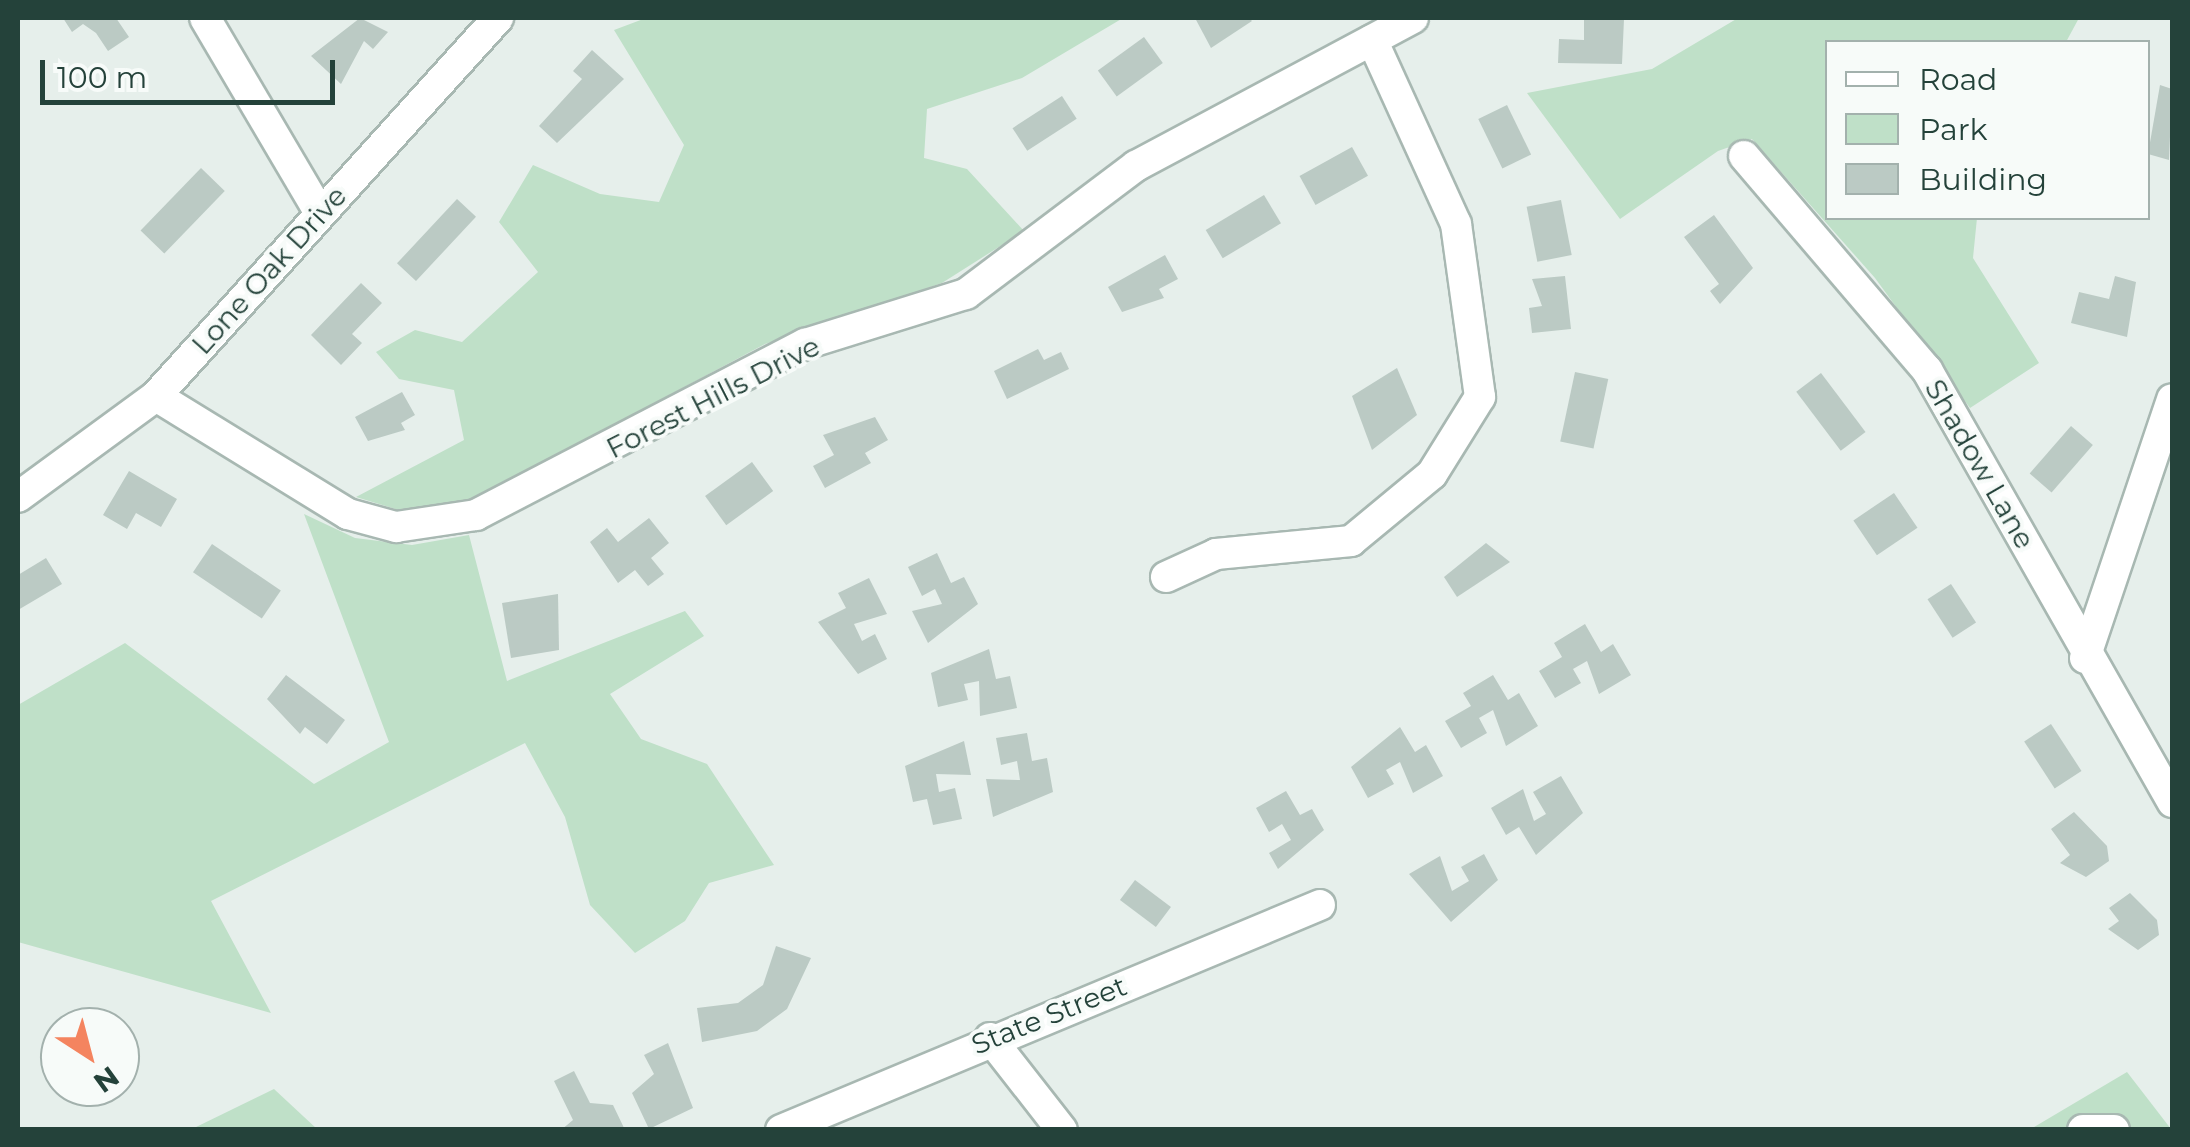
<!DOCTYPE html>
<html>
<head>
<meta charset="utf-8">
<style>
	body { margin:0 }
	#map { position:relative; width:2190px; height:1147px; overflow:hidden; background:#e6efeb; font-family:Montserrat,sans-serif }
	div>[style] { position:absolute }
	.green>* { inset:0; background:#bfe0c8 }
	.building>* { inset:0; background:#bbcac4; transform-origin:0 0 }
	.roads { filter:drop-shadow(2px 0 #a8b8b2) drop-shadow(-2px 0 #a8b8b2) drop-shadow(0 2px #a8b8b2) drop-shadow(0 -2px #a8b8b2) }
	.minor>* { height:30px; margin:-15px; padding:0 15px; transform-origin:15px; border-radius:15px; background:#fff }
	span { translate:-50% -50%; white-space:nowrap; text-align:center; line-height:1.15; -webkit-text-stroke:8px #f7fbf9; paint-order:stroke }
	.street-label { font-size:28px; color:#24423a }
	.frame { position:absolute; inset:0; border:20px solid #24423a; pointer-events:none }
	.legend { position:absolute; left:1825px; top:40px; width:325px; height:180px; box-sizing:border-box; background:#f7fbf9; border:2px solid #a3b1ad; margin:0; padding:12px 18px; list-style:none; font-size:30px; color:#24423a }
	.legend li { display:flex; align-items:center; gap:20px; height:50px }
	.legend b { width:50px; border:2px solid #a3b1ad }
	.north { position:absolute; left:40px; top:1007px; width:100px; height:100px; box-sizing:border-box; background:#f7fbf9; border:2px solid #a3b1ad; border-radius:50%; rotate:144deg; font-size:28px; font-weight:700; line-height:40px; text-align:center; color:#24423a }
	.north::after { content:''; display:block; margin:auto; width:35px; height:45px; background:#f4845f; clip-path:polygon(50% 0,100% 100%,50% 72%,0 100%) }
	.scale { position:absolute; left:40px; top:60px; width:295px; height:45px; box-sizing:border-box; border:5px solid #24423a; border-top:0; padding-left:12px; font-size:30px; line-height:35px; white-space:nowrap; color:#24423a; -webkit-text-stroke:8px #f7fbf9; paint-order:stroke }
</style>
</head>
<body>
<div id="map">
	<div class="green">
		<div style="clip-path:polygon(646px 18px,1123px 18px,1022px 78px,927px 109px,924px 158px,967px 169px,1024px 231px,942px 283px,765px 344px,469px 502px,415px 515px,356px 497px,464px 440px,454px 390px,399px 379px,376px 352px,415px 330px,462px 342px,538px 272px,499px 222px,533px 165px,600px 194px,659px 202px,684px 145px,614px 30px)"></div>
		<div style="clip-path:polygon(1738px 18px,2079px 18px,2066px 42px,1828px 42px,1828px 218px,1977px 218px,1973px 258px,2039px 363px,1970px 408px,1875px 278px,1752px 139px,1718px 151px,1620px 219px,1527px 93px,1652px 69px)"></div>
		<div style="clip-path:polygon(304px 514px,355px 538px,412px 545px,469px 535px,507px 681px,685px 611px,704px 636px,610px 694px,641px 739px,707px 764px,774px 865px,709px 883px,685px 921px,635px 953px,590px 905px,565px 817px,525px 743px,211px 901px,271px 1013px,18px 942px,18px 705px,125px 643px,314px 784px,389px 742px)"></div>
		<div style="clip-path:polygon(2127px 1072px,2171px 1129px,2029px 1130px)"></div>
		<div style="clip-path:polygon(274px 1089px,317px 1129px,192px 1129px)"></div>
	</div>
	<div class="building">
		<div style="clip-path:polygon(63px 18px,116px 18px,129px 37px,108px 51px,96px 33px,83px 24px,72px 32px)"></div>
		<div style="clip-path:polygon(360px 18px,388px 32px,373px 49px,364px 41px,341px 84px,311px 56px)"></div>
		<div style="clip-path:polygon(1195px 18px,1249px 18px,1252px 21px,1211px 48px)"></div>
		<div style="clip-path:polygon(1584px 18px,1624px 19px,1622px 64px,1558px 63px,1559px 39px,1584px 40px)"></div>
		<div style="left:1144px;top:37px;width:32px;height:57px;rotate:54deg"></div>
		<div style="clip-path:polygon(592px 50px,624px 79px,557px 143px,539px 126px,582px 79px,573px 71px)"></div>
		<div style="clip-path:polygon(2160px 85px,2172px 89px,2169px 160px,2148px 154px)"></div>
		<div style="left:1062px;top:96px;width:27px;height:59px;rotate:57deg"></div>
		<div style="left:1507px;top:105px;width:55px;height:32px;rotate:64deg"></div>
		<div style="left:1352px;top:147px;width:33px;height:60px;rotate:61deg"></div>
		<div style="left:201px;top:168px;width:33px;height:87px;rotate:44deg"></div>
		<div style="left:1264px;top:195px;width:33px;height:68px;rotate:59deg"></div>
		<div style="left:457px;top:199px;width:26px;height:88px;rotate:43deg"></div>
		<div style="left:1561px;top:200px;width:56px;height:35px;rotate:79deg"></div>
		<div style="clip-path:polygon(1714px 215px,1753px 268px,1720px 304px,1710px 291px,1719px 284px,1684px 237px)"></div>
		<div style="clip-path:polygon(1165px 255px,1178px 279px,1159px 289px,1164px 298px,1122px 312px,1108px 287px)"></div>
		<div style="clip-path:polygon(1565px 276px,1571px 329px,1532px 333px,1529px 308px,1542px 306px,1532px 279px)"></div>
		<div style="clip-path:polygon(2115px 276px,2136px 282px,2127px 337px,2071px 323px,2079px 292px,2109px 299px)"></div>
		<div style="clip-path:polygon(361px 283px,382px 303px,352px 334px,362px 343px,341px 365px,311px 335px)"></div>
		<div style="clip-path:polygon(1038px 349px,1044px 360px,1061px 352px,1069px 369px,1007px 399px,994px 371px)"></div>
		<div style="clip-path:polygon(1397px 368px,1417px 415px,1372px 450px,1352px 396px)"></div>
		<div style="left:1575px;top:372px;width:34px;height:71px;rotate:12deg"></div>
		<div style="left:1821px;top:373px;width:74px;height:31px;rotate:53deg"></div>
		<div style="clip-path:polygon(402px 392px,415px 415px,401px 423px,405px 430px,368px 441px,355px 417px)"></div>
		<div style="clip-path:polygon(875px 417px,888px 440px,865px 453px,871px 463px,825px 488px,813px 466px,834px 455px,823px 435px)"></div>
		<div style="left:2071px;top:426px;width:29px;height:63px;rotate:41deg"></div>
		<div style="left:752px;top:462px;width:36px;height:58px;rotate:54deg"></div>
		<div style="clip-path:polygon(129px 471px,177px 499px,161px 527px,136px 513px,127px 529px,103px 515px)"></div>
		<div style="left:1894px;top:493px;width:42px;height:49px;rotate:56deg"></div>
		<div style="clip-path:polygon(649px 518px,669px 543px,651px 558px,664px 574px,648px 586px,635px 570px,618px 583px,590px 542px,607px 528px,618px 542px)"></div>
		<div style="clip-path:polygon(1486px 543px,1510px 562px,1457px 597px,1444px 577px)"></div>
		<div style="left:212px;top:544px;width:83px;height:34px;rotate:34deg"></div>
		<div style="clip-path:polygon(937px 553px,951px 583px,964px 577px,978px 604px,928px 643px,912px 611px,942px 604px,935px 589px,922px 596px,908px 567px)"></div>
		<div style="clip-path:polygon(46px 558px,62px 584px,18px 610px,18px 575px)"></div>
		<div style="clip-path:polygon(869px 578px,887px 614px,854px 624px,862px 641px,875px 634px,887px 659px,858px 674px,818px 622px,846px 608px,838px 593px)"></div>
		<div style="left:1951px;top:584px;width:46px;height:28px;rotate:57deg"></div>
		<div style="clip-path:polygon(558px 594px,559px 650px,511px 658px,502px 603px)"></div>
		<div style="clip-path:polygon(1585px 624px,1601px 652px,1613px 644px,1631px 675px,1599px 694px,1587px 661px,1573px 669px,1581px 683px,1555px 698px,1539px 671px,1562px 657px,1554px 643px)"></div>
		<div style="clip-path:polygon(989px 649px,996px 679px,1010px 676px,1017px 708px,980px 716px,979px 681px,964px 684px,968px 700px,938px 707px,931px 673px)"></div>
		<div style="clip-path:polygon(286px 675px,345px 720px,327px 744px,305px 727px,300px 734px,267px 699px)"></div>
		<div style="clip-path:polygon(1493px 675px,1508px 700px,1519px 693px,1538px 726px,1506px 746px,1493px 710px,1479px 718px,1487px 733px,1461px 748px,1445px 721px,1471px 706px,1463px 693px)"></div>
		<div style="left:2051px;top:724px;width:56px;height:32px;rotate:57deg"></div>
		<div style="clip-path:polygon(1400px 727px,1415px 752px,1426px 745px,1443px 776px,1413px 793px,1400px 762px,1386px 770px,1394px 784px,1368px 798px,1351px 767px)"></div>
		<div style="clip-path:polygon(1027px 733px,1032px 761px,1047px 758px,1053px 792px,993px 817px,986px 779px,1020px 780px,1017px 761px,1001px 765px,996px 738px)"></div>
		<div style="clip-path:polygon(964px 741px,971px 775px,936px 774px,939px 792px,955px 788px,962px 819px,933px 825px,927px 799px,913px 802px,905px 766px)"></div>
		<div style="clip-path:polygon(1561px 776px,1583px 813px,1536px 855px,1519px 827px,1506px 835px,1491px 808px,1523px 789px,1534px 821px,1546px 814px,1533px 792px)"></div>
		<div style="clip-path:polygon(1286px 791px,1300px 815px,1312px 809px,1324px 830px,1278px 869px,1269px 853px,1291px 840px,1282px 824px,1269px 832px,1256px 808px)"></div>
		<div style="clip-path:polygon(2074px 812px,2107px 846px,2109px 861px,2086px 877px,2060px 863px,2070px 855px,2051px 829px)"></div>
		<div style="clip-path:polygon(1484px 854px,1498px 880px,1451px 922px,1409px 874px,1440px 856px,1452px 891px,1469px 881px,1461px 867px)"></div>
		<div style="left:1135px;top:880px;width:45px;height:25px;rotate:37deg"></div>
		<div style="clip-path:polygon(2130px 893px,2157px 920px,2159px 935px,2138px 950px,2108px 929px,2119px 921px,2109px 908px)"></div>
		<div style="clip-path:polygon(776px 946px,811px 958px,787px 1009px,757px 1031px,702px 1042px,697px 1008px,738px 1003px,763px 985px)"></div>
		<div style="clip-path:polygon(668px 1043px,693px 1108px,649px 1129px,632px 1093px,654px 1074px,644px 1055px)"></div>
		<div style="clip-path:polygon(574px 1071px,590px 1103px,613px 1105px,625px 1130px,561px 1130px,573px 1120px,554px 1081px)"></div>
	</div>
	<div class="roads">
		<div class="minor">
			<div style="left:205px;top:18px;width:226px;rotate:59.5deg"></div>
			<div style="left:1744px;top:156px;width:282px;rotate:49.5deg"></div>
			<div style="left:1927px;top:370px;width:497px;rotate:60.4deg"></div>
			<div style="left:156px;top:396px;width:225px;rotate:31.6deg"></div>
			<div style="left:348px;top:514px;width:50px;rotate:15.2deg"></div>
			<div style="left:396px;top:527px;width:81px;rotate:-8.5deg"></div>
			<div style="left:476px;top:515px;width:371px;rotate:-27.5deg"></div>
			<div style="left:805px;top:344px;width:169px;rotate:-17.3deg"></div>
			<div style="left:966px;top:294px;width:213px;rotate:-37deg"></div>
			<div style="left:1136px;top:166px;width:314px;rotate:-28.1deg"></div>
			<div style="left:18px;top:497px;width:171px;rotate:-36.2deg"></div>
			<div style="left:156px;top:396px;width:510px;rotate:-47.86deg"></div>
			<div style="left:1166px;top:577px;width:55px;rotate:-24.7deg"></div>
			<div style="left:1216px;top:554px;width:136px;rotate:-5.5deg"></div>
			<div style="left:1351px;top:541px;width:105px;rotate:-39.6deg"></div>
			<div style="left:1432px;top:474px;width:91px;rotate:-58.1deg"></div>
			<div style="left:1480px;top:397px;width:175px;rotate:-97.9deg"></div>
			<div style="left:1456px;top:224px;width:202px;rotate:-114.5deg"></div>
			<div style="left:2085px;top:658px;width:273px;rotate:-71.4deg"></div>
			<div style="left:990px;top:1038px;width:117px;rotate:52deg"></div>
			<div style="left:781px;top:1130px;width:584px;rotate:-22.66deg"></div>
			<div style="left:2083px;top:1130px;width:31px"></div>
		</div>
	</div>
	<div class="street-label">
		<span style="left:269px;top:270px;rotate:-48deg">Lone Oak Drive</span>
		<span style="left:713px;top:397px;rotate:-27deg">Forest Hills Drive</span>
		<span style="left:1980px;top:464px;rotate:60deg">Shadow Lane</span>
		<span style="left:1049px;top:1015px;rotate:-22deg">State Street</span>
	</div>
	<div class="frame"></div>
	<ul class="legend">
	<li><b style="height:12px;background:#fff"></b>Road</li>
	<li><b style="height:28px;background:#bfe0c8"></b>Park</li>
	<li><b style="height:28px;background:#bbcac4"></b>Building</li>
	</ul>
	<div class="north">N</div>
	<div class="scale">100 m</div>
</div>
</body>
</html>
